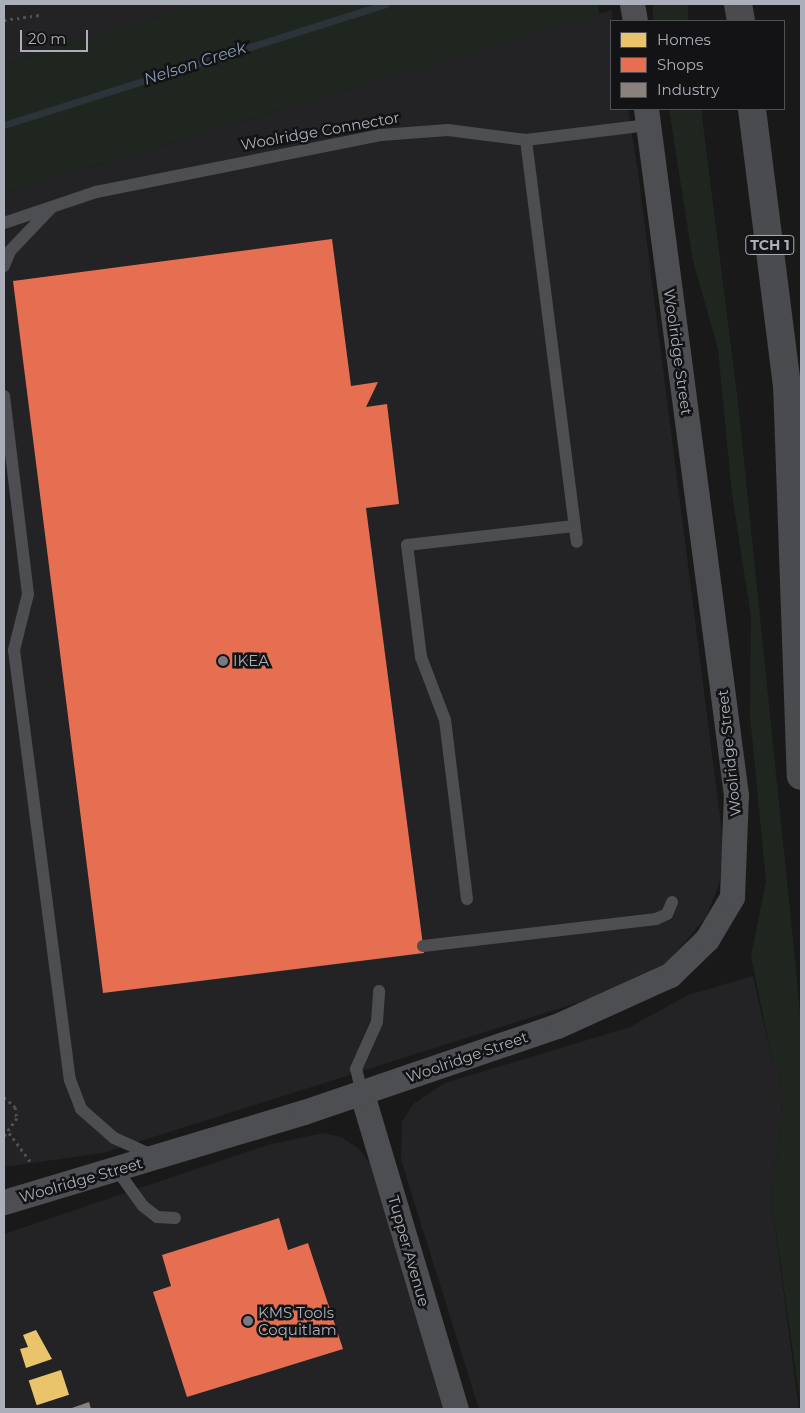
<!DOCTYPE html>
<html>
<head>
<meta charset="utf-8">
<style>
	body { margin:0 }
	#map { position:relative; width:805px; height:1413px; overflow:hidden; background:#191919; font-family:Montserrat,sans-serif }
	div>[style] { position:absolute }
	.built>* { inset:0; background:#232325 }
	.green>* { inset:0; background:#1f2620; transform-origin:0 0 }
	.homes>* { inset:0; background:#e9c46a; transform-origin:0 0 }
	.shops>* { inset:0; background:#e76f51 }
	.industry>* { inset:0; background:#8a817c }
	.stream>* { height:7px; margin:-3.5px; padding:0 3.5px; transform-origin:3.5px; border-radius:3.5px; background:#2c343a }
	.path>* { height:3px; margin-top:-1.5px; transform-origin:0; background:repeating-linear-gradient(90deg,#4f5053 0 2.5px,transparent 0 6.5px) }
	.service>* { height:12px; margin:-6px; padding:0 6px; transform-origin:6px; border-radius:6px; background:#4d4e52 }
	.minor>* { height:25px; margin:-12.5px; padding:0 12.5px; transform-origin:12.5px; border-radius:12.5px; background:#4d4e52 }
	.motorway>* { height:28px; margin:-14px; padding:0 14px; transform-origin:14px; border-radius:14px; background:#4a4b4e }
	.dots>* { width:14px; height:14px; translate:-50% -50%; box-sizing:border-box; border:2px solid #131315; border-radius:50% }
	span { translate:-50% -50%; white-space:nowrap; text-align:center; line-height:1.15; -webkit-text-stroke:5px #131315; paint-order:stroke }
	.shield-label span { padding:1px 4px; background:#131315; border:1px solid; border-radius:4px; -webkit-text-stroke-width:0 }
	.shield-label { font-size:14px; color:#aaafb9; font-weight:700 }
	.street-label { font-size:15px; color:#aaafb9 }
	.poi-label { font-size:15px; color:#aaafb9 }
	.left { translate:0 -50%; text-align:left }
	.water-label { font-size:16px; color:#839db2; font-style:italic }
	.frame { position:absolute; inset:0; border:5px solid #aaafb9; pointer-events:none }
	.legend { position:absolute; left:610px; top:20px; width:175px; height:90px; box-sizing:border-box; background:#131315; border:1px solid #4f5157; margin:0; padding:6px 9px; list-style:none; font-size:15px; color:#aaafb9 }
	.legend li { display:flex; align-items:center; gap:10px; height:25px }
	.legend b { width:25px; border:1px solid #4f5157 }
	.scale { position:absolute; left:20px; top:30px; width:68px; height:22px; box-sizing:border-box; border:2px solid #aaafb9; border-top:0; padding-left:6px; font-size:15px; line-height:18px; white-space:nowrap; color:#aaafb9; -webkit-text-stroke:4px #131315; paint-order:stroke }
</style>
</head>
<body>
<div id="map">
	<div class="built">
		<div style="clip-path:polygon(4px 4px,198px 4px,4px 65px)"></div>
		<div style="clip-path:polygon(612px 10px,611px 109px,628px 109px,638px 172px,723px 840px,720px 881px,706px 917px,667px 963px,624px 988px,103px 1153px,4px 1167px,4px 193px)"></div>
		<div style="clip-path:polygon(753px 976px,773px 1065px,780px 1066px,782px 1122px,771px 1197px,799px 1409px,479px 1409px,401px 1160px,402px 1122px,413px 1104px,445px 1083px,630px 1027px,688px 995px)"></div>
		<div style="clip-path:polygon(323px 1133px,341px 1137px,358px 1148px,374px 1169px,445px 1409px,4px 1409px,4px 1234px,267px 1145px)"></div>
	</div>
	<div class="green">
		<div style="clip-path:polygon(198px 4px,598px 4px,599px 14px,4px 193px,4px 65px)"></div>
		<div style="left:653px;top:4px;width:35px;height:17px"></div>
		<div style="clip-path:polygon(669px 109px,701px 109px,738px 402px,796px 969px,801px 1026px,801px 1409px,771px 1197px,782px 1122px,780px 1066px,773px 1065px,751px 956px,766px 881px,750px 716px,751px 617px,732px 494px,718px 349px,693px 261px)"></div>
	</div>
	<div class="homes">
		<div style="clip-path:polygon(36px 1330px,52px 1359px,26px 1368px,20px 1349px,28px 1347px,23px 1335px)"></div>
		<div style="left:61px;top:1370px;width:26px;height:34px;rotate:72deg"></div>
	</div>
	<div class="shops">
		<div style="clip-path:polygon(332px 239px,351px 386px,378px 382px,366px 407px,387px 404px,399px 504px,366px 508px,424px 953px,103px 993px,13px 281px)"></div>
		<div style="clip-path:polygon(279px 1218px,288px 1250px,308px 1243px,343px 1349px,187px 1397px,153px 1292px,171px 1286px,162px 1255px)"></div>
	</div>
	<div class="industry">
		<div style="clip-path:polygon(89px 1402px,91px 1409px,69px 1409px)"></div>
	</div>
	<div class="stream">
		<div style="left:4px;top:125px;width:400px;rotate:-17.6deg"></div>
	</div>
	<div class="path">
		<div style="left:4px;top:20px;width:36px;rotate:-8deg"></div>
		<div style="left:4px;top:1097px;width:15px;rotate:42deg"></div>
		<div style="left:15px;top:1107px;width:11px;rotate:80deg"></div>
		<div style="left:17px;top:1118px;width:22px;rotate:126deg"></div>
		<div style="left:9px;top:1133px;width:36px;rotate:53deg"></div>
	</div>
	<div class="service">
		<div style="left:526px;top:140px;width:405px;rotate:82.8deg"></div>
		<div style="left:4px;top:223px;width:97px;rotate:-18.6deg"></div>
		<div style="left:96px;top:192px;width:291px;rotate:-11.3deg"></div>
		<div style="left:381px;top:135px;width:67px;rotate:-4.3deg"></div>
		<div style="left:448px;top:130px;width:79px;rotate:7.3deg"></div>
		<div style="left:526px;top:140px;width:123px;rotate:-7deg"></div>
		<div style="left:4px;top:266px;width:16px;rotate:-68deg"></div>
		<div style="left:10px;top:251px;width:61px;rotate:-46.3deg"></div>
		<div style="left:4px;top:396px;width:199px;rotate:83.1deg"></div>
		<div style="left:28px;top:594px;width:58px;rotate:104deg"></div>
		<div style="left:14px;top:650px;width:434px;rotate:82.6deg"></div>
		<div style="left:70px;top:1080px;width:31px;rotate:69deg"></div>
		<div style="left:81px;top:1109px;width:44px;rotate:41.3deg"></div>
		<div style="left:114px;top:1138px;width:44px;rotate:24.2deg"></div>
		<div style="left:467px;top:899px;width:180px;rotate:-97deg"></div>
		<div style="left:445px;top:720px;width:67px;rotate:-110.9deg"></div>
		<div style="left:421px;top:657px;width:113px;rotate:-97.1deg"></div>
		<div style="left:407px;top:545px;width:168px;rotate:-6.5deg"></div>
		<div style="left:423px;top:946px;width:235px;rotate:-6.6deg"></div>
		<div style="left:656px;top:919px;width:12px;rotate:-24deg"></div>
		<div style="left:667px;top:914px;width:13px;rotate:-67deg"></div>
		<div style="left:362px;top:1094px;width:26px;rotate:-103deg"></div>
		<div style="left:356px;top:1069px;width:51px;rotate:-65.9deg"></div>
		<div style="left:377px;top:1022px;width:31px;rotate:-86deg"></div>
		<div style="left:117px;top:1170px;width:44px;rotate:54.2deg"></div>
		<div style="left:143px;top:1206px;width:18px;rotate:38deg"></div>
		<div style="left:157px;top:1217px;width:18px;rotate:3deg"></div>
	</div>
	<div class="minor">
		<div style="left:632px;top:4px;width:17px;rotate:80deg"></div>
		<div style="left:362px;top:1094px;width:329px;rotate:73.4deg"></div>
		<div style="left:4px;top:1202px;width:313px;rotate:-16.7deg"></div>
		<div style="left:304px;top:1112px;width:267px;rotate:-18.8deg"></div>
		<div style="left:557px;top:1026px;width:124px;rotate:-24.3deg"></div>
		<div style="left:670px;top:975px;width:52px;rotate:-44.2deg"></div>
		<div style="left:707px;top:939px;width:49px;rotate:-59.2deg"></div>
		<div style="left:732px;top:897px;width:102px;rotate:-87.8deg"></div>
		<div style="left:736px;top:795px;width:692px;rotate:-97.47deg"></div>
	</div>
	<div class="motorway">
		<div style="left:738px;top:4px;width:17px;rotate:80deg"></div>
		<div style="left:752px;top:109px;width:293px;rotate:82.8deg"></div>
		<div style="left:787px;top:382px;width:394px;rotate:88deg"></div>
	</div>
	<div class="dots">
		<div style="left:223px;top:661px;background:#777a81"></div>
		<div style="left:248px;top:1321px;background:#777a81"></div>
	</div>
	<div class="shield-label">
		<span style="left:770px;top:245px">TCH 1</span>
	</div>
	<div class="street-label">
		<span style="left:320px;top:131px;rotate:-10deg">Woolridge Connector</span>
		<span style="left:678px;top:352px;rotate:82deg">Woolridge Street</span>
		<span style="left:729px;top:753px;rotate:-96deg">Woolridge Street</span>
		<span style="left:467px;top:1057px;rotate:-19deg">Woolridge Street</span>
		<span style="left:81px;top:1180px;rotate:-16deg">Woolridge Street</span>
		<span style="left:409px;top:1251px;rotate:74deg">Tupper Avenue</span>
	</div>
	<div class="poi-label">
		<span class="left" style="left:233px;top:661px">IKEA</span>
		<span class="left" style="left:258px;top:1321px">KMS Tools<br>Coquitlam</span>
	</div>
	<div class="water-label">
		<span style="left:195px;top:64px;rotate:-18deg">Nelson Creek</span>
	</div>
	<div class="frame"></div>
	<ul class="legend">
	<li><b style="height:14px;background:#e9c46a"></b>Homes</li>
	<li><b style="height:14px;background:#e76f51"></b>Shops</li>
	<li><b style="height:14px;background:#8a817c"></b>Industry</li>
	</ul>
	<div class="scale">20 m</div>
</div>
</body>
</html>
